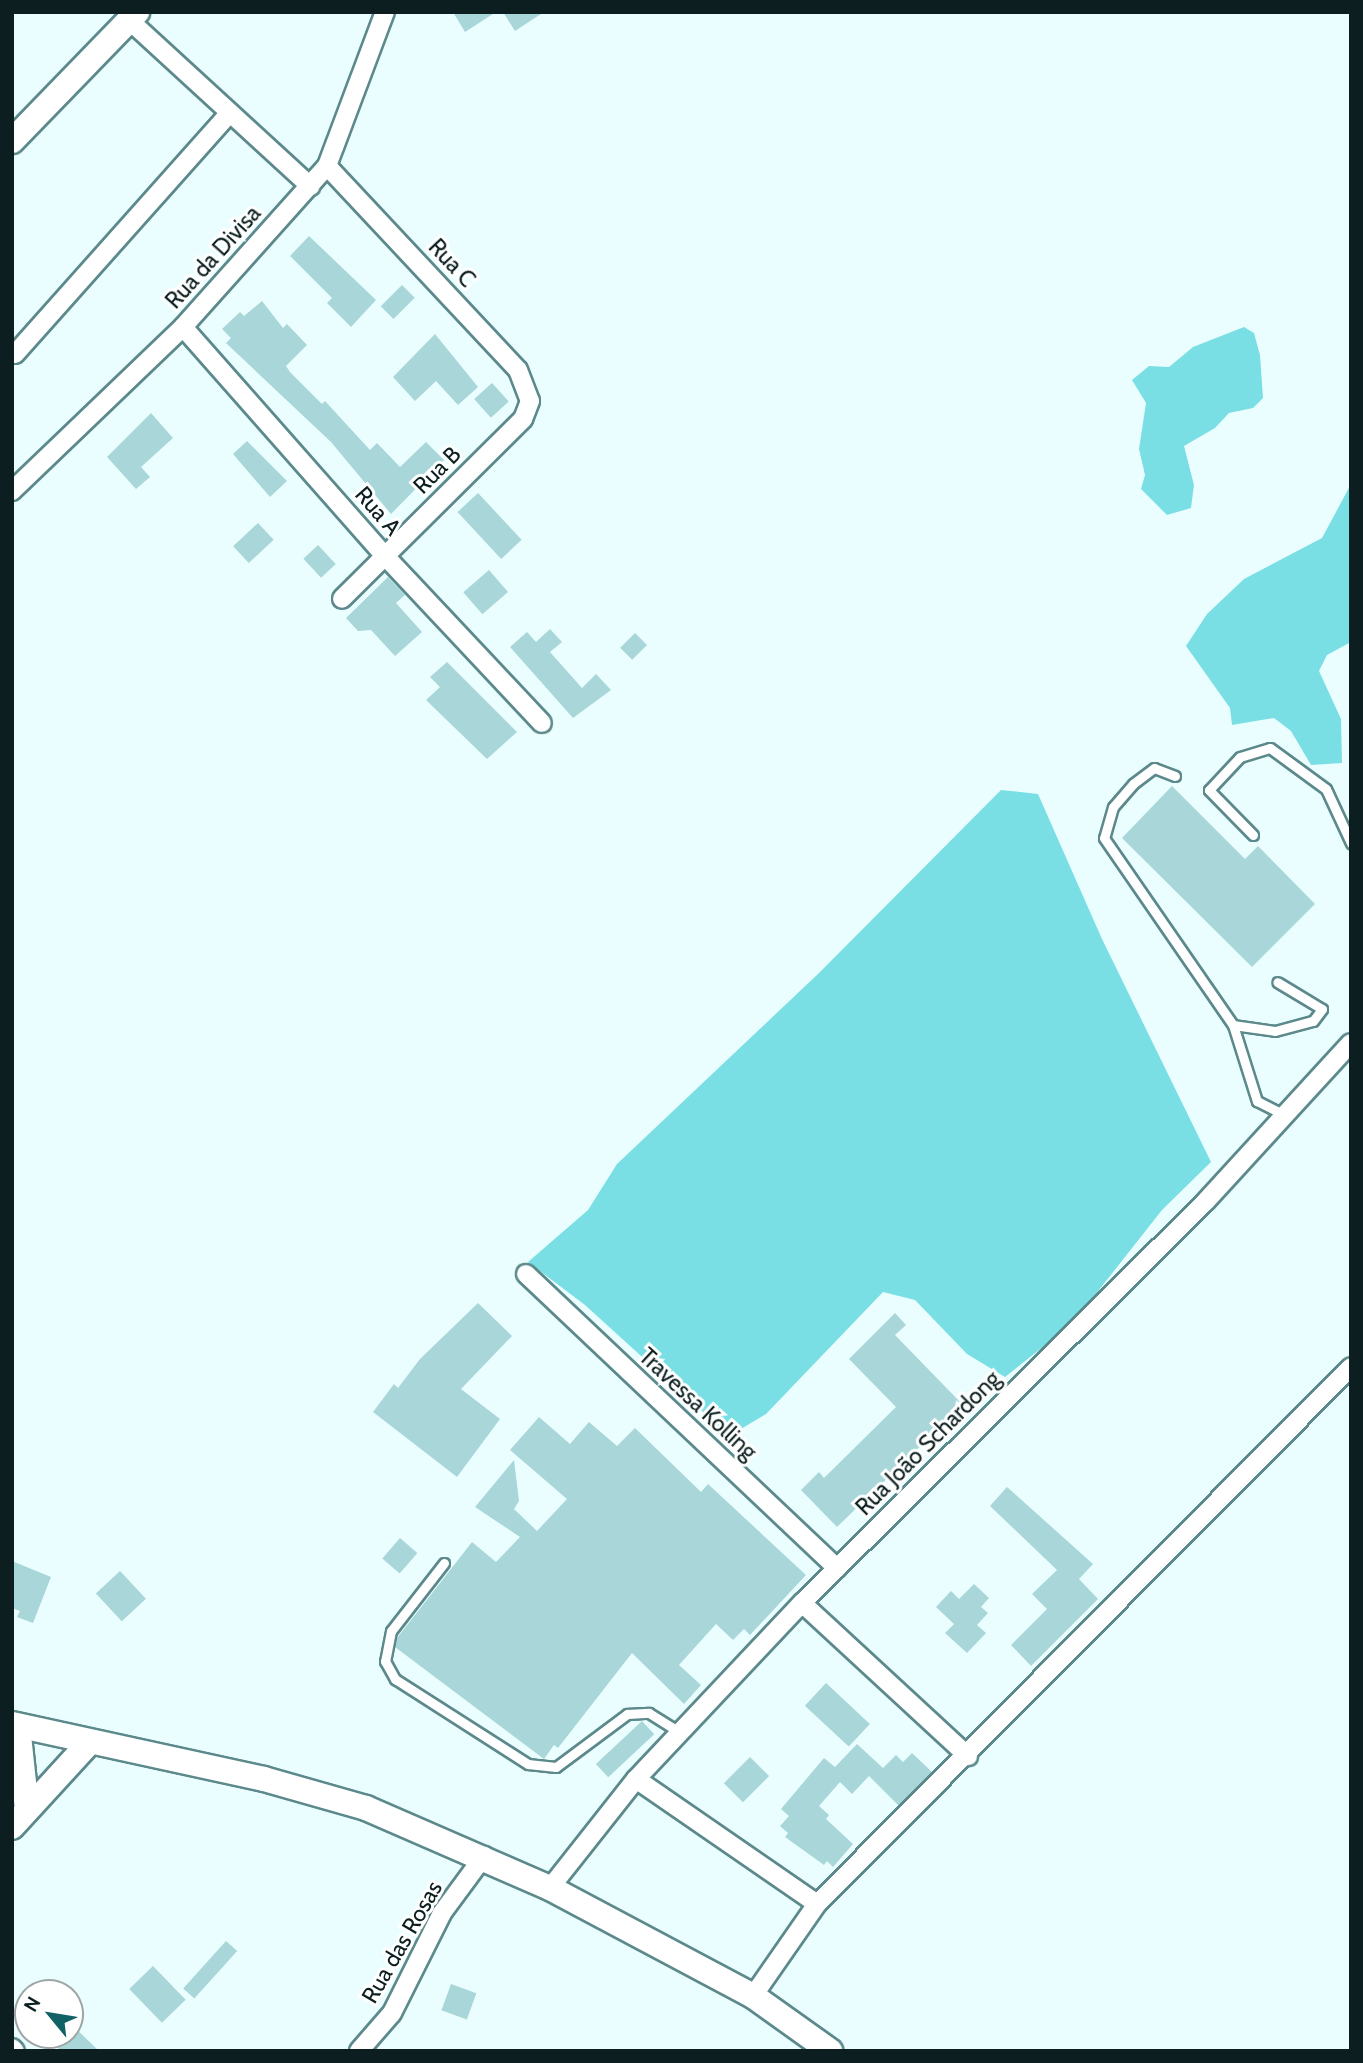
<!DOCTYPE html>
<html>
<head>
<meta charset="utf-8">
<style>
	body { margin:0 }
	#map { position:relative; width:1363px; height:2063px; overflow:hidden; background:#ebfeff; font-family:Cabin,sans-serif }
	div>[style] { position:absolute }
	.green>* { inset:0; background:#7adfe5 }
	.building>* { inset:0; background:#a8d6d9; transform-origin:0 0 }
	.roads { filter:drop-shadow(2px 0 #5c898b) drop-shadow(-2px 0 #5c898b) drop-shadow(0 2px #5c898b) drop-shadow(0 -2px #5c898b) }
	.lane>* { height:9px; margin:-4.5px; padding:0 4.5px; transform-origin:4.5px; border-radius:4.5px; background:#fff }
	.street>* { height:18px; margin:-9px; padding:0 9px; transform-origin:9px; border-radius:9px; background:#fff }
	.secondary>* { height:24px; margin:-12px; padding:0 12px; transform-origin:12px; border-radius:12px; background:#fff }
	span { translate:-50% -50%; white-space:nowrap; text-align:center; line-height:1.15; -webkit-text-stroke:6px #fff; paint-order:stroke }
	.street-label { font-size:23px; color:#0c1e1f }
	.frame { position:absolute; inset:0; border:14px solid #0c1e1f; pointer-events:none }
	.north { position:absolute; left:14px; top:1979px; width:70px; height:70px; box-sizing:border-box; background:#fff; border:2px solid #9ea5a5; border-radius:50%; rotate:300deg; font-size:19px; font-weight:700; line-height:28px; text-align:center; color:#0c1e1f }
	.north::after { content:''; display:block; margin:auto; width:24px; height:32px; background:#116266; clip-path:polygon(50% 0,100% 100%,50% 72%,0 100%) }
</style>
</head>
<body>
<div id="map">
	<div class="green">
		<div style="clip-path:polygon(1244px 327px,1254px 333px,1260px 355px,1263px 398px,1253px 408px,1229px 413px,1215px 428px,1184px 446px,1194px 485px,1191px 508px,1167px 515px,1141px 489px,1145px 475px,1139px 449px,1146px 403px,1132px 380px,1149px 366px,1169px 367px,1193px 347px)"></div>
		<div style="clip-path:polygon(1351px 484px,1351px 642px,1327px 655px,1319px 671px,1341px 719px,1342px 763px,1311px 765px,1291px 731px,1274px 718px,1232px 725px,1230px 708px,1186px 646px,1207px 614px,1244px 579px,1322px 538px)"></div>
		<div style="clip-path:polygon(1001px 790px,1038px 794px,1102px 939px,1211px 1162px,1162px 1210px,1073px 1323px,1005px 1377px,967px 1354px,915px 1300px,883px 1292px,766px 1414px,729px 1436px,585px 1305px,528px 1262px,588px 1210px,617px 1164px,819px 973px)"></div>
	</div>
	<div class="building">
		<div style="clip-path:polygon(453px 12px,496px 12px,465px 32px)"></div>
		<div style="clip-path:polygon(503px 12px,544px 12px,515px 31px)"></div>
		<div style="clip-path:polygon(309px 236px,376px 300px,351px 327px,327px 303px,332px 298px,290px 256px)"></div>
		<div style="left:402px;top:285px;width:18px;height:30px;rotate:45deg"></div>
		<div style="clip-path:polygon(262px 301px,283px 328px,287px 324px,307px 345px,286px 366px,290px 372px,322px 404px,325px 401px,370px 450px,377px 443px,400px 467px,426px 442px,444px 460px,391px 514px,331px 442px,226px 343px,231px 338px,222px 329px,240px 312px,244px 316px)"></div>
		<div style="clip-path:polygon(435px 334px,478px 387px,458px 405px,436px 381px,415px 401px,393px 377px)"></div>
		<div style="left:492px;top:383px;width:25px;height:24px;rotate:48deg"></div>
		<div style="clip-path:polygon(151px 413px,173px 438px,141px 467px,150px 477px,136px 489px,107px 457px)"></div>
		<div style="clip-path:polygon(247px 441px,287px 481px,270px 497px,233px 454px)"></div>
		<div style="left:478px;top:493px;width:64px;height:28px;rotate:47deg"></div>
		<div style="left:258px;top:523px;width:23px;height:34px;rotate:47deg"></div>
		<div style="left:318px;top:545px;width:26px;height:20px;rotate:47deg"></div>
		<div style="left:489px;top:570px;width:29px;height:34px;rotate:49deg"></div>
		<div style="clip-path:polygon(388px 577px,405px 595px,396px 603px,422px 632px,395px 656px,371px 630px,358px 631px,346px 618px)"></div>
		<div style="clip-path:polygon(550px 629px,562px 642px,550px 652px,582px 688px,596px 674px,611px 690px,573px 718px,510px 647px,527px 632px,536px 642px)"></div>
		<div style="left:635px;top:633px;width:17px;height:21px;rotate:45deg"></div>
		<div style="clip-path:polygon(447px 662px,517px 732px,487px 759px,426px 700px,440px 687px,430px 677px)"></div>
		<div style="clip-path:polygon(1172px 786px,1245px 859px,1258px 846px,1315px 904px,1252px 967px,1122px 838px)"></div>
		<div style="clip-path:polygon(478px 1303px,512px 1336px,461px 1389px,500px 1419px,457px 1477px,373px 1412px,394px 1384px,398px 1388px,420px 1359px)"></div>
		<div style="clip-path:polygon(895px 1313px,906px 1325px,895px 1335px,963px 1405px,837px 1527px,801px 1490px,819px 1472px,824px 1478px,896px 1407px,849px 1359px)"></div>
		<div style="clip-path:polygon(539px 1417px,570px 1444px,589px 1422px,617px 1446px,635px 1428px,701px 1492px,708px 1484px,806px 1575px,750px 1635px,744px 1629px,733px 1640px,716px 1624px,679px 1665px,701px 1685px,684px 1704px,632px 1653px,558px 1748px,554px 1745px,544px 1759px,395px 1647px,397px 1638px,472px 1542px,496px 1562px,520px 1537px,475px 1507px,514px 1460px,519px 1501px,514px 1509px,537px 1531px,567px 1499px,510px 1450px)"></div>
		<div style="clip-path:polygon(1007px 1487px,1093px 1564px,1079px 1579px,1098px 1599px,1031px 1666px,1011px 1645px,1047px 1609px,1032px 1594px,1057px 1570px,990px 1506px)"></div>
		<div style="left:400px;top:1538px;width:23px;height:27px;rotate:41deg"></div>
		<div style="clip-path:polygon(12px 1561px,51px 1577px,33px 1623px,17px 1617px,20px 1611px,12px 1608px)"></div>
		<div style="left:120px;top:1571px;width:38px;height:33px;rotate:47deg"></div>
		<div style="clip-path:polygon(974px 1584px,989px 1598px,981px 1607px,988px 1613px,977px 1625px,986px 1633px,967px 1653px,945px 1633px,954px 1624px,936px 1607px,951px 1591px,959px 1599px)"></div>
		<div style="left:826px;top:1683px;width:60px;height:31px;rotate:43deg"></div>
		<div style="left:642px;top:1721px;width:18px;height:63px;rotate:47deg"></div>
		<div style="clip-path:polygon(857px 1744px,883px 1768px,896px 1755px,903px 1762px,912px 1753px,932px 1772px,899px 1806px,869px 1776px,852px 1794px,840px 1782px,819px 1806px,829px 1815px,826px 1819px,853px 1844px,833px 1867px,827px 1861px,824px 1865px,785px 1837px,788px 1833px,780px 1826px,789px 1816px,781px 1809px,824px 1758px,835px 1767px)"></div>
		<div style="left:750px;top:1757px;width:27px;height:37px;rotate:45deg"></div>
		<div style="left:226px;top:1941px;width:15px;height:64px;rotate:42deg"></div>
		<div style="left:153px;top:1966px;width:47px;height:33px;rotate:46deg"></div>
		<div style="left:451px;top:1984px;width:27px;height:28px;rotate:20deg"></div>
		<div style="clip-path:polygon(70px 2023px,99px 2051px,61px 2051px,45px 2035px,70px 2035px)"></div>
	</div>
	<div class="roads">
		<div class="lane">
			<div style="left:1175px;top:776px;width:22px;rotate:-159deg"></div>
			<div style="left:1154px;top:768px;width:26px;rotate:143deg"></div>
			<div style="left:1133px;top:784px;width:30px;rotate:131deg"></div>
			<div style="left:1113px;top:807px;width:32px;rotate:106deg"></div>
			<div style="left:1104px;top:838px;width:227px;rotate:55.4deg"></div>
			<div style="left:1233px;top:1025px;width:80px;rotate:72.5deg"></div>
			<div style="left:1257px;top:1101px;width:31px;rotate:27deg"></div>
			<div style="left:1253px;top:835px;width:63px;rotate:-134.4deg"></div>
			<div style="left:1209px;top:790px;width:45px;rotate:-46.8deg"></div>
			<div style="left:1240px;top:757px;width:31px;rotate:-17deg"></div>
			<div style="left:1270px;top:748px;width:69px;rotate:36.2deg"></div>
			<div style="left:1326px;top:789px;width:60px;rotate:65.2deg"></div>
			<div style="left:1233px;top:1025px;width:42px;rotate:8.1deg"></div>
			<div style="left:1275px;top:1031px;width:39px;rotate:-15deg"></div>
			<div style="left:1313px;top:1021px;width:15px;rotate:-53deg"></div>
			<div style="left:1322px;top:1009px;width:52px;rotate:-149deg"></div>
			<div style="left:444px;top:1563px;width:86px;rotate:127.9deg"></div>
			<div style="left:391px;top:1631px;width:31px;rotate:101deg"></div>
			<div style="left:385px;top:1661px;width:21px;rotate:61deg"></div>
			<div style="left:395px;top:1679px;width:158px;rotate:32.6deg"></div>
			<div style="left:528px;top:1764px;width:28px;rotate:6deg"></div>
			<div style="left:556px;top:1767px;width:89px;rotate:-36.7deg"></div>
			<div style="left:627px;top:1714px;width:22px;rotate:-3deg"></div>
			<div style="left:649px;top:1713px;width:36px;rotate:32deg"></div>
		</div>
		<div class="street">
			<div style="left:129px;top:20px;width:246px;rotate:42.5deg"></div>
			<div style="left:327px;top:166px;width:279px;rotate:46.9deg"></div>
			<div style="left:518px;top:370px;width:33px;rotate:69deg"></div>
			<div style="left:530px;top:401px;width:19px;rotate:111deg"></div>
			<div style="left:523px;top:419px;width:255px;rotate:135.2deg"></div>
			<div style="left:183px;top:327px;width:305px;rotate:48.6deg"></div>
			<div style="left:385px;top:556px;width:229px;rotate:46.8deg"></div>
			<div style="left:15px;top:354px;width:323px;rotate:-48.3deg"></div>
			<div style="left:12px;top:491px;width:237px;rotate:-43.8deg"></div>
			<div style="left:183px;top:327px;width:216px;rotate:-48.2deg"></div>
			<div style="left:327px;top:166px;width:165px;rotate:-69.4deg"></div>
			<div style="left:526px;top:1274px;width:428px;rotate:43.4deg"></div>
			<div style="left:802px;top:1603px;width:226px;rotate:42.7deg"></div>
			<div style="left:636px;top:1779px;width:220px;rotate:34.6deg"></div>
			<div style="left:550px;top:1888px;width:139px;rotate:-51.7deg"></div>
			<div style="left:636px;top:1779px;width:242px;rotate:-46.7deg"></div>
			<div style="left:802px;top:1603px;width:570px;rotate:-44.86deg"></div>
			<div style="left:1206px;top:1201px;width:214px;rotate:-47.5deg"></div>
			<div style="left:753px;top:1996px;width:112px;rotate:-55.2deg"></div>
			<div style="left:817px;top:1904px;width:757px;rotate:-45.16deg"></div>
			<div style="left:12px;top:2048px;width:4px;rotate:45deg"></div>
			<div style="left:359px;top:2051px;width:50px;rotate:-49deg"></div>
			<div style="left:392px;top:2013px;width:112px;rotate:-63.4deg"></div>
			<div style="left:442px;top:1913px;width:71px;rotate:-53.6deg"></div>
		</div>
		<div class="secondary">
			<div style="left:12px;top:141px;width:180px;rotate:-45.9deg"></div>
			<div style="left:12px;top:1724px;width:258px;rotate:12.3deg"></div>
			<div style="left:264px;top:1779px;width:106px;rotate:15.9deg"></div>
			<div style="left:366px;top:1808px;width:201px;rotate:23.5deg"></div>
			<div style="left:550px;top:1888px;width:230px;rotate:28deg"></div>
			<div style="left:753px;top:1996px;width:95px;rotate:35.5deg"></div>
			<div style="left:18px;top:1726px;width:84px;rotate:83.9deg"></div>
			<div style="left:12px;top:1827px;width:113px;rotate:-47.5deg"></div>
		</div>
	</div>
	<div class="street-label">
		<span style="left:213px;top:257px;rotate:-48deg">Rua da Divisa</span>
		<span style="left:452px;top:263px;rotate:47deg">Rua C</span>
		<span style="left:437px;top:470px;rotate:-45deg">Rua B</span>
		<span style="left:378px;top:511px;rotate:49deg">Rua A</span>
		<span style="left:698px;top:1404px;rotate:43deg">Travessa Kolling</span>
		<span style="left:928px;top:1443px;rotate:-45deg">Rua João Schardong</span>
		<span style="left:402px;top:1942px;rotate:-60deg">Rua das Rosas</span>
	</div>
	<div class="frame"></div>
	<div class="north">N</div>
</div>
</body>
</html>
